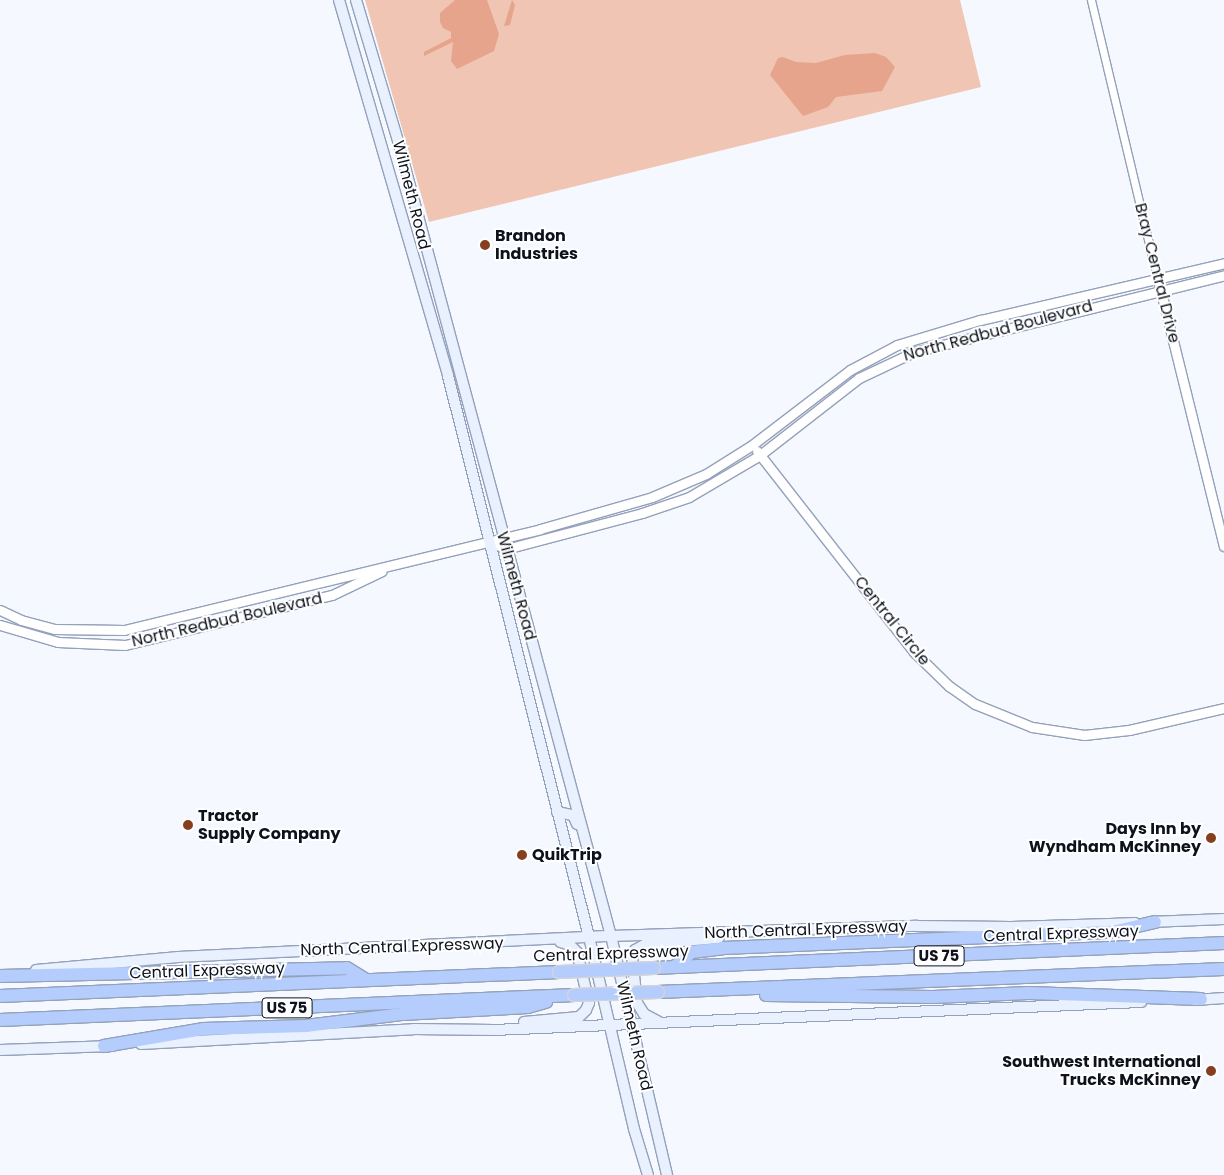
<!DOCTYPE html>
<html>
<head>
<meta charset="utf-8">
<style>
	body { margin:0 }
	#map { position:relative; width:1224px; height:1175px; overflow:hidden; background:#f5f8fe; font-family:Poppins,sans-serif }
	div>[style] { position:absolute }
	.green>* { inset:0; background:#f1c5b3 }
	.water>* { inset:0; background:#e5a48b }
	.roads { filter:drop-shadow(1px 0 #93a1bb) drop-shadow(-1px 0 #93a1bb) drop-shadow(0 1px #93a1bb) drop-shadow(0 -1px #93a1bb) }
	.minor>* { height:7px; margin:-3.5px; padding:0 3.5px; transform-origin:3.5px; border-radius:3.5px; background:#fff }
	.tertiary>* { height:9px; margin:-4.5px; padding:0 4.5px; transform-origin:4.5px; border-radius:4.5px; background:#fff }
	.secondary>* { height:10px; margin:-5px; padding:0 5px; transform-origin:5px; border-radius:5px; background:#e9f0fe }
	.motorway>* { height:12px; margin:-6px; padding:0 6px; transform-origin:6px; border-radius:6px; background:#b5cdfd }
	.bridges { filter:drop-shadow(1px 0 #d4d4d6) drop-shadow(-1px 0 #d4d4d6) drop-shadow(0 1px #d4d4d6) drop-shadow(0 -1px #d4d4d6) }
	.motorway-bridge>* { height:12px; margin:-6px; padding:0 6px; transform-origin:6px; border-radius:6px; background:#b5cdfd }
	.dots>* { width:14px; height:14px; translate:-50% -50%; box-sizing:border-box; border:2px solid #fff; border-radius:50% }
	span { translate:-50% -50%; white-space:nowrap; text-align:center; line-height:1.15; -webkit-text-stroke:4px #fff; paint-order:stroke }
	.shield-label span { padding:1px 4px; background:#fff; border:1px solid; border-radius:4px; -webkit-text-stroke-width:0 }
	.shield-label { font-size:15px; color:#0e121c; font-weight:700 }
	.street-label { font-size:16px; color:#0e121c }
	.poi-label { font-size:16px; color:#0e121c; font-weight:700 }
	.left { translate:0 -50%; text-align:left }
	.right { translate:-100% -50%; text-align:right }
</style>
</head>
<body>
<div id="map">
	<div class="green">
		<div style="clip-path:polygon(365px 0,960px 0,981px 87px,429px 222px)"></div>
	</div>
	<div class="water">
		<div style="clip-path:polygon(455px 0,487px 0,499px 34px,494px 51px,457px 69px,451px 61px,453px 42px,424px 56px,424px 52px,451px 38px,451px 32px,443px 28px,440px 22px,440px 13px)"></div>
		<div style="clip-path:polygon(512px 0,515px 5px,510px 25px,504px 26px)"></div>
		<div style="clip-path:polygon(875px 53px,886px 57px,895px 67px,882px 91px,836px 97px,828px 107px,803px 116px,770px 75px,778px 58px,783px 57px,796px 62px,816px 63px,845px 55px)"></div>
	</div>
	<div class="roads">
		<div class="minor">
			<div style="left:1091px;top:0;width:285px;rotate:76.6deg"></div>
		</div>
		<div class="tertiary">
			<div style="left:1159px;top:284px;width:270px;rotate:76.1deg"></div>
			<div style="left:757px;top:451px;width:255px;rotate:52deg"></div>
			<div style="left:914px;top:652px;width:49px;rotate:44.2deg"></div>
			<div style="left:949px;top:686px;width:32px;rotate:35deg"></div>
			<div style="left:975px;top:704px;width:61px;rotate:22deg"></div>
			<div style="left:1032px;top:727px;width:53px;rotate:8.7deg"></div>
			<div style="left:1084px;top:735px;width:45px;rotate:-6.3deg"></div>
			<div style="left:1129px;top:730px;width:98px;rotate:-13deg"></div>
			<div style="left:490px;top:541px;width:18px;rotate:27deg"></div>
			<div style="left:506px;top:549px;width:141px;rotate:-14.8deg"></div>
			<div style="left:642px;top:513px;width:50px;rotate:-18.8deg"></div>
			<div style="left:689px;top:497px;width:82px;rotate:-30.6deg"></div>
			<div style="left:760px;top:455px;width:125px;rotate:-37.9deg"></div>
			<div style="left:859px;top:378px;width:61px;rotate:-25.3deg"></div>
			<div style="left:914px;top:352px;width:319px;rotate:-13.9deg"></div>
			<div style="left:0;top:610px;width:23px;rotate:25deg"></div>
			<div style="left:21px;top:620px;width:35px;rotate:15deg"></div>
			<div style="left:55px;top:629px;width:69px;rotate:0.8deg"></div>
			<div style="left:124px;top:630px;width:428px;rotate:-13.6deg"></div>
			<div style="left:540px;top:529px;width:116px;rotate:-15.9deg"></div>
			<div style="left:652px;top:497px;width:59px;rotate:-23.1deg"></div>
			<div style="left:706px;top:474px;width:54px;rotate:-32.2deg"></div>
			<div style="left:752px;top:445px;width:123px;rotate:-37.4deg"></div>
			<div style="left:850px;top:370px;width:53px;rotate:-28deg"></div>
			<div style="left:897px;top:345px;width:87px;rotate:-16.8deg"></div>
			<div style="left:980px;top:320px;width:251px;rotate:-13.1deg"></div>
			<div style="left:0;top:625px;width:60px;rotate:16.3deg"></div>
			<div style="left:58px;top:642px;width:67px;rotate:2.6deg"></div>
			<div style="left:125px;top:645px;width:213px;rotate:-13.6deg"></div>
			<div style="left:332px;top:595px;width:55px;rotate:-25.6deg"></div>
		</div>
		<div class="secondary">
			<div style="left:339px;top:0;width:391px;rotate:73.8deg"></div>
			<div style="left:448px;top:376px;width:578px;rotate:75.89deg"></div>
			<div style="left:589px;top:937px;width:197px;rotate:76.8deg"></div>
			<div style="left:634px;top:1129px;width:48px;rotate:73.1deg"></div>
			<div style="left:356px;top:0;width:147px;rotate:73.4deg"></div>
			<div style="left:398px;top:141px;width:823px;rotate:75deg"></div>
			<div style="left:611px;top:936px;width:245px;rotate:76.8deg"></div>
			<div style="left:557px;top:812px;width:16px;rotate:11deg"></div>
			<div style="left:573px;top:815px;width:10px;rotate:66deg"></div>
			<div style="left:1150px;top:922px;width:74px;rotate:-2.3deg"></div>
			<div style="left:36px;top:970px;width:143px;rotate:-5.2deg"></div>
			<div style="left:178px;top:957px;width:434px;rotate:-2.8deg"></div>
			<div style="left:611px;top:936px;width:306px;rotate:-1.9deg"></div>
			<div style="left:917px;top:926px;width:94px;rotate:0.6deg"></div>
			<div style="left:1011px;top:927px;width:124px;rotate:-1.8deg"></div>
			<div style="left:1195px;top:1000px;width:29px;rotate:-4deg"></div>
			<div style="left:524px;top:1022px;width:55px;rotate:-5.2deg"></div>
			<div style="left:579px;top:1017px;width:10px;rotate:-45deg"></div>
			<div style="left:586px;top:1010px;width:8px;rotate:-67deg"></div>
			<div style="left:589px;top:1003px;width:52px;rotate:-103.2deg"></div>
			<div style="left:577px;top:952px;width:10px;rotate:-135deg"></div>
			<div style="left:570px;top:945px;width:10px;rotate:-163deg"></div>
			<div style="left:659px;top:1022px;width:17px;rotate:-152deg"></div>
			<div style="left:644px;top:1014px;width:13px;rotate:-122deg"></div>
			<div style="left:637px;top:1003px;width:47px;rotate:-96.1deg"></div>
			<div style="left:632px;top:956px;width:7px;rotate:-63deg"></div>
			<div style="left:635px;top:950px;width:13px;rotate:-29deg"></div>
			<div style="left:646px;top:944px;width:73px;rotate:-4.7deg"></div>
			<div style="left:141px;top:1044px;width:273px;rotate:-3.1deg"></div>
			<div style="left:414px;top:1029px;width:80px;rotate:0.7deg"></div>
			<div style="left:494px;top:1030px;width:648px;rotate:-2.48deg"></div>
			<div style="left:0;top:1050px;width:112px;rotate:-2deg"></div>
		</div>
		<div class="motorway">
			<div style="left:674px;top:967px;width:23px;rotate:-40deg"></div>
			<div style="left:692px;top:952px;width:31px;rotate:-7deg"></div>
			<div style="left:723px;top:948px;width:389px;rotate:-2.4deg"></div>
			<div style="left:1112px;top:932px;width:44px;rotate:-13.1deg"></div>
			<div style="left:654px;top:968px;width:571px;rotate:-2.51deg"></div>
			<div style="left:0;top:976px;width:347px;rotate:-1.3deg"></div>
			<div style="left:347px;top:968px;width:22px;rotate:32deg"></div>
			<div style="left:658px;top:992px;width:566px;rotate:-2.33deg"></div>
			<div style="left:766px;top:995px;width:167px;rotate:0.7deg"></div>
			<div style="left:933px;top:997px;width:96px;rotate:-2.4deg"></div>
			<div style="left:1029px;top:993px;width:172px;rotate:2deg"></div>
			<div style="left:0;top:996px;width:560px;rotate:-2.46deg"></div>
			<div style="left:0;top:1020px;width:575px;rotate:-2.49deg"></div>
			<div style="left:104px;top:1046px;width:100px;rotate:-9.7deg"></div>
			<div style="left:203px;top:1029px;width:103px;rotate:-1.7deg"></div>
			<div style="left:306px;top:1026px;width:98px;rotate:-7.1deg"></div>
			<div style="left:403px;top:1014px;width:125px;rotate:-3.2deg"></div>
			<div style="left:528px;top:1007px;width:19px;rotate:-16deg"></div>
		</div>
	</div>
	<div class="bridges">
		<div class="motorway-bridge">
			<div style="left:559px;top:972px;width:95px;rotate:-2.4deg"></div>
			<div style="left:574px;top:995px;width:84px;rotate:-2deg"></div>
		</div>
	</div>
	<div class="dots">
		<div style="left:485px;top:245px;background:#863e1f"></div>
		<div style="left:188px;top:825px;background:#863e1f"></div>
		<div style="left:1211px;top:838px;background:#863e1f"></div>
		<div style="left:522px;top:855px;background:#863e1f"></div>
		<div style="left:1211px;top:1071px;background:#863e1f"></div>
	</div>
	<div class="shield-label">
		<span style="left:939px;top:956px">US 75</span>
		<span style="left:287px;top:1008px">US 75</span>
	</div>
	<div class="street-label">
		<span style="left:411px;top:195px;rotate:76deg">Wilmeth Road</span>
		<span style="left:1157px;top:273px;rotate:76deg">Bray Central Drive</span>
		<span style="left:998px;top:331px;rotate:-15deg">North Redbud Boulevard</span>
		<span style="left:516px;top:586px;rotate:75deg">Wilmeth Road</span>
		<span style="left:227px;top:620px;rotate:-13deg">North Redbud Boulevard</span>
		<span style="left:892px;top:621px;rotate:51deg">Central Circle</span>
		<span style="left:806px;top:930px;rotate:-2deg">North Central Expressway</span>
		<span style="left:1061px;top:934px;rotate:-2deg">Central Expressway</span>
		<span style="left:402px;top:947px;rotate:-2deg">North Central Expressway</span>
		<span style="left:611px;top:954px;rotate:-2deg">Central Expressway</span>
		<span style="left:207px;top:971px;rotate:-2deg">Central Expressway</span>
		<span style="left:634px;top:1036px;rotate:77deg">Wilmeth Road</span>
	</div>
	<div class="poi-label">
		<span class="left" style="left:495px;top:245px">Brandon<br>Industries</span>
		<span class="left" style="left:198px;top:825px">Tractor<br>Supply Company</span>
		<span class="right" style="left:1201px;top:838px">Days Inn by<br>Wyndham McKinney</span>
		<span class="left" style="left:532px;top:855px">QuikTrip</span>
		<span class="right" style="left:1201px;top:1071px">Southwest International<br>Trucks McKinney</span>
	</div>
</div>
</body>
</html>
